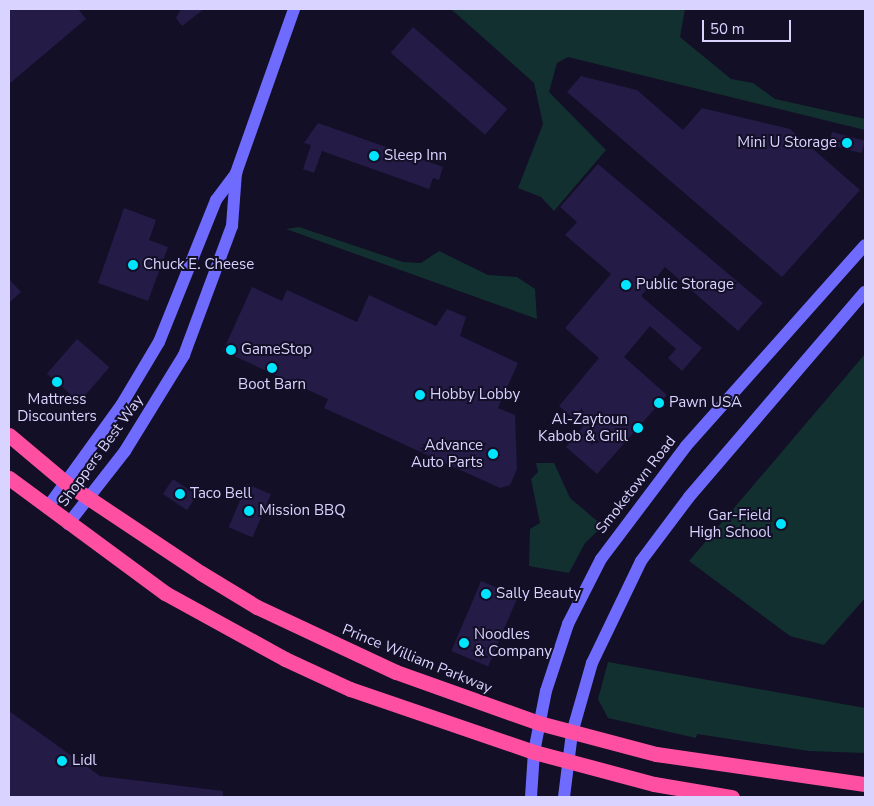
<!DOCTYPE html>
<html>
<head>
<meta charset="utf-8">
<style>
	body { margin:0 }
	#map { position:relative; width:874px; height:806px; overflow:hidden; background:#130f26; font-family:"Nunito Sans",sans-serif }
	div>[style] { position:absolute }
	.green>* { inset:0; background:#12302f }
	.building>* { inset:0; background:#241b47; transform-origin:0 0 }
	.secondary>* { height:12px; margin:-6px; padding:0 6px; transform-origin:6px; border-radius:6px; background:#6f6bff }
	.highway>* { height:15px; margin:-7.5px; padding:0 7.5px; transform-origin:7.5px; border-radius:7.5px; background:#ff4fa3 }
	.dots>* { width:14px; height:14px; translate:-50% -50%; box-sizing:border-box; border:2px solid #130f26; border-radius:50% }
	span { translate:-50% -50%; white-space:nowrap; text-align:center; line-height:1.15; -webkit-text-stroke:4px #130f26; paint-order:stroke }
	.poi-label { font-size:15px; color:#d9d4ff }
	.right { translate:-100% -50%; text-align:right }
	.left { translate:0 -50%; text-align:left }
	.street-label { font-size:15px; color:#d9d4ff }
	.frame { position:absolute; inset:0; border:10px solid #d9d4ff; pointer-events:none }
	.scale { position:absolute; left:702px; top:20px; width:89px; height:22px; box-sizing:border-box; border:2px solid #d9d4ff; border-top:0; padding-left:6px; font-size:15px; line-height:18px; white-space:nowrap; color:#d9d4ff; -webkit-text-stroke:4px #130f26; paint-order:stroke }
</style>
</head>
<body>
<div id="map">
	<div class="green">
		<div style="clip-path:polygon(451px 9px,685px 9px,680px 37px,731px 79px,753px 83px,775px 99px,865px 119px,865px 130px,568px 57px,557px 63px,549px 92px,606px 150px,554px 211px,541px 197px,518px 188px,543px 124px,534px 83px)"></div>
		<div style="clip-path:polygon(299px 227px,403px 262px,421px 263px,439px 251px,488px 275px,517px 277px,535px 289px,537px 319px,286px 229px)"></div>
		<div style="clip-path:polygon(865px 354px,865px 598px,824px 645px,790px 636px,689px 561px)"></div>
		<div style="clip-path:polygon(536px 463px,554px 463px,570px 498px,603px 526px,585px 543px,569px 573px,529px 566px,530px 529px,540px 523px,531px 479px,538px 472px)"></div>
		<div style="clip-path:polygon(608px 662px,865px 708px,865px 753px,809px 751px,697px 734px,696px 738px,608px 718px,598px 699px)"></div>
	</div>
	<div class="building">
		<div style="clip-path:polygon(9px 9px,78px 9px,86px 19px,9px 84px)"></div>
		<div style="clip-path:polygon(181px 9px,204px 9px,182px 26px,176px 18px)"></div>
		<div style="left:413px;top:27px;width:125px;height:34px;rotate:41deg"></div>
		<div style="clip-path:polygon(581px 76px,637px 90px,683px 130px,702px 108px,790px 129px,860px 190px,782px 277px,567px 92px)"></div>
		<div style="clip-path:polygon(318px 123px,443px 167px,439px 180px,433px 178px,429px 189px,322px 151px,314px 173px,303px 169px,311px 145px,304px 143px)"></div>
		<div style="left:832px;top:132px;width:34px;height:13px;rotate:15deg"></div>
		<div style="clip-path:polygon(598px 164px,763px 303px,738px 331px,665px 267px,641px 296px,702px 348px,682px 371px,668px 358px,676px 349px,650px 326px,624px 357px,667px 395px,597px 474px,566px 447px,583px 427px,559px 406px,599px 358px,565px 328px,611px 274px,565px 235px,577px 222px,560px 207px)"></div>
		<div style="clip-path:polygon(124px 208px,156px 220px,149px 240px,168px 247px,148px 301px,98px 283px)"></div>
		<div style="clip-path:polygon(9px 279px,21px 292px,9px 303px)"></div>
		<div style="clip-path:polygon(252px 287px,282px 301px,287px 290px,357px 322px,369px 295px,436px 326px,447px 309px,466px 317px,460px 336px,518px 363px,498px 408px,515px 415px,517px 469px,510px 485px,500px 488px,324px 408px,328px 399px,223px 351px)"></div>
		<div style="left:77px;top:339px;width:43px;height:46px;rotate:41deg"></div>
		<div style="left:173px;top:479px;width:29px;height:18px;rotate:34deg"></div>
		<div style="left:247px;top:484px;width:26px;height:47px;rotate:23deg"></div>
		<div style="left:481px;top:581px;width:40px;height:76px;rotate:23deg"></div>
		<div style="clip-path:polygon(9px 711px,100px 776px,223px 791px,223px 797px,9px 797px)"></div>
	</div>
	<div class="secondary">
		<div style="left:47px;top:508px;width:128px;rotate:-54.2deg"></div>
		<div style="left:122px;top:404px;width:72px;rotate:-59.2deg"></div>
		<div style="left:159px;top:342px;width:153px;rotate:-68.1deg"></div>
		<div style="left:216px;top:200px;width:34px;rotate:-53deg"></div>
		<div style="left:236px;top:173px;width:174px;rotate:-70.5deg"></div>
		<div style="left:68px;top:524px;width:93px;rotate:-52deg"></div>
		<div style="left:125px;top:451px;width:113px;rotate:-58.4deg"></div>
		<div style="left:184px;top:355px;width:138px;rotate:-69.6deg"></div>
		<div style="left:232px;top:226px;width:53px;rotate:-85.7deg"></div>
		<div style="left:531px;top:797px;width:45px;rotate:-86.2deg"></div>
		<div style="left:534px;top:752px;width:62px;rotate:-78.9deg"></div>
		<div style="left:546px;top:691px;width:71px;rotate:-71.8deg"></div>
		<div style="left:568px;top:624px;width:73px;rotate:-63.1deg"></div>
		<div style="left:601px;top:559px;width:141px;rotate:-53deg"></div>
		<div style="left:686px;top:446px;width:269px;rotate:-48.3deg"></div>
		<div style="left:564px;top:797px;width:64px;rotate:-82.9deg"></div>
		<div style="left:572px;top:733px;width:73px;rotate:-74.1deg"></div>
		<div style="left:592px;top:663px;width:113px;rotate:-64.3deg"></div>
		<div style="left:641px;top:561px;width:80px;rotate:-53.1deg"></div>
		<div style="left:689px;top:497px;width:270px;rotate:-49.4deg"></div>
	</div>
	<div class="highway">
		<div style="left:9px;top:435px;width:75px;rotate:40.1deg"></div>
		<div style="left:66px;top:483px;width:162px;rotate:33.7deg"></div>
		<div style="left:201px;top:573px;width:66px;rotate:31.3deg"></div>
		<div style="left:257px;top:607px;width:153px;rotate:25.1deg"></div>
		<div style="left:396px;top:672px;width:152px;rotate:19.6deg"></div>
		<div style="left:539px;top:723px;width:121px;rotate:14.8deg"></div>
		<div style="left:656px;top:754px;width:211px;rotate:8.2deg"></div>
		<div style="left:9px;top:478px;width:194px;rotate:36.4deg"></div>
		<div style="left:165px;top:593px;width:137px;rotate:28.8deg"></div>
		<div style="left:285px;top:659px;width:72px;rotate:24.8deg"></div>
		<div style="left:350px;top:689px;width:194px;rotate:18.9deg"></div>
		<div style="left:534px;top:752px;width:124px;rotate:14.9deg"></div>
		<div style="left:654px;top:784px;width:79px;rotate:9.5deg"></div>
	</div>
	<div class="dots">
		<div style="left:847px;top:143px;background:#00e5ff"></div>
		<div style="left:374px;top:156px;background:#00e5ff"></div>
		<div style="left:133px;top:265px;background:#00e5ff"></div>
		<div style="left:626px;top:285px;background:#00e5ff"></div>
		<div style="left:231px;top:350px;background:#00e5ff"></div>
		<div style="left:272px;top:368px;background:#00e5ff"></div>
		<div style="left:57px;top:382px;background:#00e5ff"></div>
		<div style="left:420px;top:395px;background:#00e5ff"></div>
		<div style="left:659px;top:403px;background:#00e5ff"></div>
		<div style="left:638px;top:428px;background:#00e5ff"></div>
		<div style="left:493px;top:454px;background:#00e5ff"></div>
		<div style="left:180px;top:494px;background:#00e5ff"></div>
		<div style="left:249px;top:511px;background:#00e5ff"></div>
		<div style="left:781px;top:524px;background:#00e5ff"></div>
		<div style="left:486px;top:594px;background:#00e5ff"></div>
		<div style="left:464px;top:643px;background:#00e5ff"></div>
		<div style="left:62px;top:761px;background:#00e5ff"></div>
	</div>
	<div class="poi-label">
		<span class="right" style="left:837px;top:143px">Mini U Storage</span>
		<span class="left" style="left:384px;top:156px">Sleep Inn</span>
		<span class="left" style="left:143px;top:265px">Chuck E. Cheese</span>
		<span class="left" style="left:636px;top:285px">Public Storage</span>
		<span class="left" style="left:241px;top:350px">GameStop</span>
		<span style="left:272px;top:385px">Boot Barn</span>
		<span class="left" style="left:430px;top:395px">Hobby Lobby</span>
		<span style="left:57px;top:408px">Mattress<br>Discounters</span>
		<span class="left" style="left:669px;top:403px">Pawn USA</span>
		<span class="right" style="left:628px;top:428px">Al-Zaytoun<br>Kabob &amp; Grill</span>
		<span class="right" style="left:483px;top:454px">Advance<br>Auto Parts</span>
		<span class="left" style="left:190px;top:494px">Taco Bell</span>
		<span class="left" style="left:259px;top:511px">Mission BBQ</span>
		<span class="right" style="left:771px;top:524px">Gar-Field<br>High School</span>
		<span class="left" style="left:496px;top:594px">Sally Beauty</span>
		<span class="left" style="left:474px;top:643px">Noodles<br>&amp; Company</span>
		<span class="left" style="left:72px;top:761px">Lidl</span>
	</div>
	<div class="street-label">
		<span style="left:101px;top:451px;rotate:-54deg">Shoppers Best Way</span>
		<span style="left:636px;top:485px;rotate:-52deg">Smoketown Road</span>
		<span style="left:417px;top:659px;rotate:22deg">Prince William Parkway</span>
	</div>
	<div class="frame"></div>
	<div class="scale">50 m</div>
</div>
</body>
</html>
